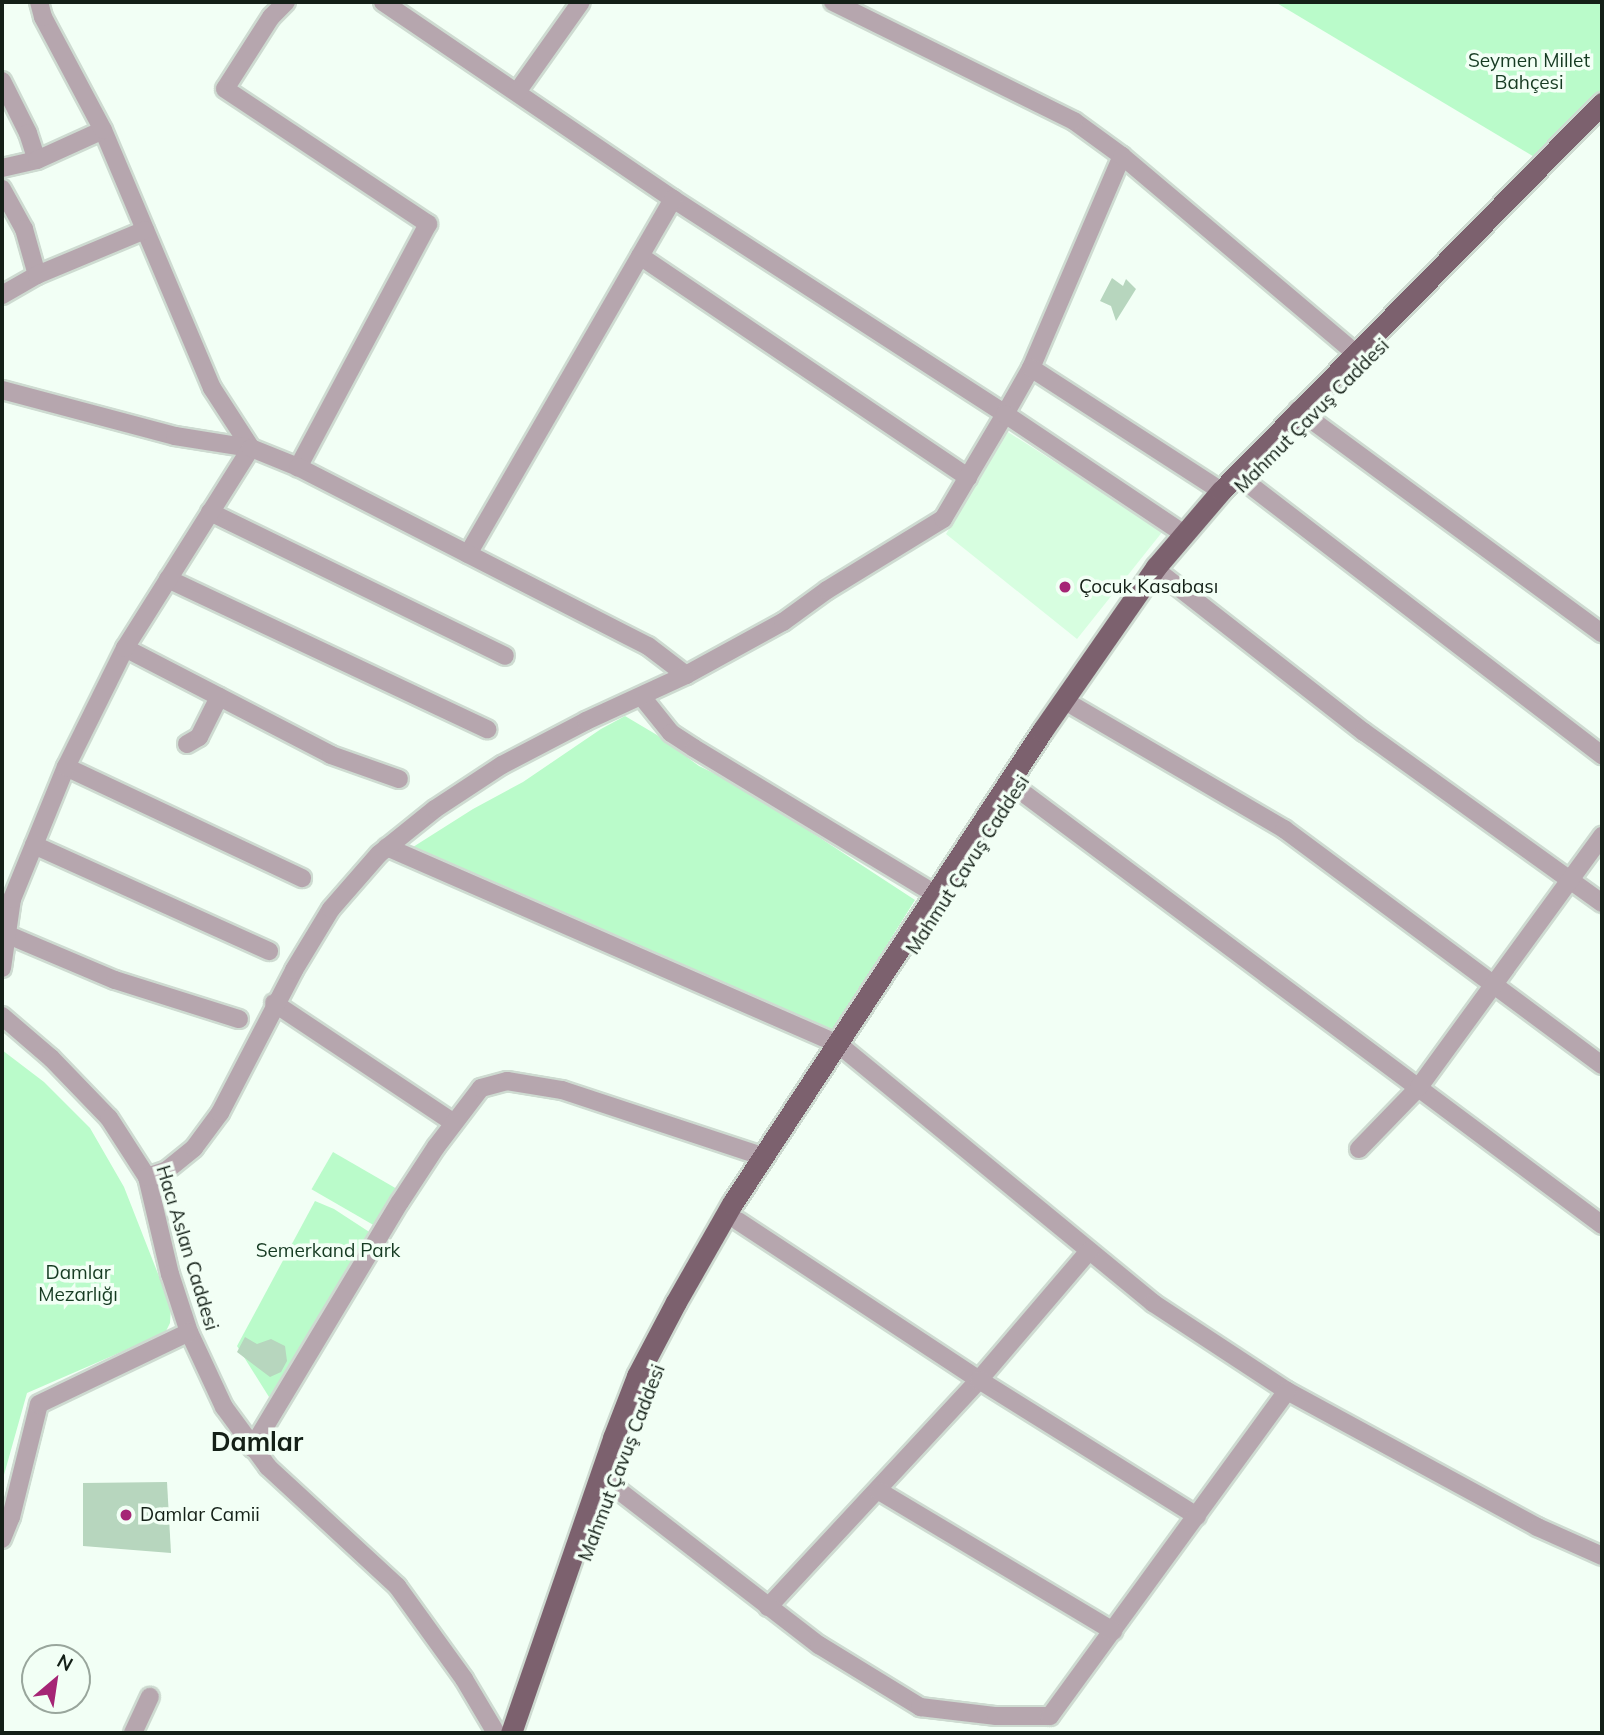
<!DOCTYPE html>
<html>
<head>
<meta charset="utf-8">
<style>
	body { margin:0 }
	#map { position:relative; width:1604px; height:1735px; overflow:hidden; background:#f2fff5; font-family:Mulish,sans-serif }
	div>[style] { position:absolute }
	.built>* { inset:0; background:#d7fee0 }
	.green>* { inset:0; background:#bafbca; transform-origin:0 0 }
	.building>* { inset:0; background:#b7d6be }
	.roads { filter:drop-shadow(2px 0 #cedbd1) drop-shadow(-2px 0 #cedbd1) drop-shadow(0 2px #cedbd1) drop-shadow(0 -2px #cedbd1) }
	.minor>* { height:18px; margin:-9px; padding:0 9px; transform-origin:9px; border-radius:9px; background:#b6a6ae }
	.major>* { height:21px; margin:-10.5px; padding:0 10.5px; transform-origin:10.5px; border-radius:10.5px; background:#7c616e }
	.dots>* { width:19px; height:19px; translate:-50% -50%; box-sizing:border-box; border:4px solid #f2fff5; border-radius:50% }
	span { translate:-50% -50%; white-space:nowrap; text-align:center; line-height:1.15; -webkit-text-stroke:7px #f2fff5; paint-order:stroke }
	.park-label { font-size:19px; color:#163b22 }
	.street-label { font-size:19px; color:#142017 }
	.poi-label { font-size:19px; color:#142017 }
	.left { translate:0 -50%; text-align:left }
	.district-label { font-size:26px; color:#142017; font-weight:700 }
	.frame { position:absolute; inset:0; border:4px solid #142017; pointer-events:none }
	.north { position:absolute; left:21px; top:1644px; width:70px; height:70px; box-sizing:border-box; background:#f2fff5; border:2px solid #99a69c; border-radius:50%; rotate:29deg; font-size:19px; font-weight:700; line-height:28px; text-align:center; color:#142017 }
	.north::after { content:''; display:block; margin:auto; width:24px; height:32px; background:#a52575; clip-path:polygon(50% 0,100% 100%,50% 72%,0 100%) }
</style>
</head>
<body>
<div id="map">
	<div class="built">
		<div style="clip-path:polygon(1008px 432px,1163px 531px,1077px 639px,946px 534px)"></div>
	</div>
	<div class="green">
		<div style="clip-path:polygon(1275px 2px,1602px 2px,1602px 96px,1541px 161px)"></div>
		<div style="clip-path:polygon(625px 716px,657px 735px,699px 766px,742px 787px,915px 900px,834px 1030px,662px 960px,413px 847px,473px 809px,523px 782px,601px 729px)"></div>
		<div style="clip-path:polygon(2px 1050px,44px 1082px,90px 1128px,124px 1187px,171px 1307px,170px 1323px,165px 1333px,27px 1393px,2px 1482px)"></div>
		<div style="left:333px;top:1152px;width:81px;height:43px;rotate:30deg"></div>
		<div style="clip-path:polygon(315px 1201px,334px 1209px,377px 1237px,280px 1398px,269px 1397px,237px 1346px)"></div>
	</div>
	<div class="building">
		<div style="clip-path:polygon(1112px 278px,1123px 286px,1126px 279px,1136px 289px,1116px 321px,1111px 306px,1100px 301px)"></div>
		<div style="clip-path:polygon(245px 1337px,257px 1344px,271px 1339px,285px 1346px,287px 1361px,281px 1372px,270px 1377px,237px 1352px)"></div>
		<div style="clip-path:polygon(167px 1482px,171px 1553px,83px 1546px,83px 1483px)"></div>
	</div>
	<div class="roads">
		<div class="minor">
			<div style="left:286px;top:2px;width:21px;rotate:135deg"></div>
			<div style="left:271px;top:17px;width:85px;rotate:122.6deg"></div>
			<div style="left:225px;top:89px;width:244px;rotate:33.6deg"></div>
			<div style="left:428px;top:224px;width:276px;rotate:118.1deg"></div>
			<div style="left:383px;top:2px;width:351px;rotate:34.2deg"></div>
			<div style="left:673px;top:199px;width:396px;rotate:32.9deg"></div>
			<div style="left:1005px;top:414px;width:53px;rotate:-60.5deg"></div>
			<div style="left:1031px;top:368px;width:231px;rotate:-66.8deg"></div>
			<div style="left:1122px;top:156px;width:59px;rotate:-143.9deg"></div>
			<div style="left:1074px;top:121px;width:269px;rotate:-153.7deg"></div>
			<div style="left:2px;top:81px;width:58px;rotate:63.4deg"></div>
			<div style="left:28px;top:133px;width:28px;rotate:72deg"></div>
			<div style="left:517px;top:92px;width:110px;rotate:-54.6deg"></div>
			<div style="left:103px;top:130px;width:280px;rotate:67.1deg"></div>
			<div style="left:212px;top:388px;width:72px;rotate:57deg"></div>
			<div style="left:1122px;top:156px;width:307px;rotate:40.2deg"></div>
			<div style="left:2px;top:168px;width:36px;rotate:-13deg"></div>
			<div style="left:37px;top:160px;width:72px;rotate:-24.4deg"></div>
			<div style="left:103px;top:130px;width:128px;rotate:-118deg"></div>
			<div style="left:43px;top:17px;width:16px;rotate:-105deg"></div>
			<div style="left:2px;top:189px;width:46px;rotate:61.2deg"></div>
			<div style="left:24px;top:229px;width:48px;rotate:74.2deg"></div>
			<div style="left:37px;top:275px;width:40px;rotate:150.3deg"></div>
			<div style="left:640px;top:256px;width:396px;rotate:34deg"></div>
			<div style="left:37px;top:275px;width:117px;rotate:-22.6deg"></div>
			<div style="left:1031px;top:368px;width:226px;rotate:32.9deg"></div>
			<div style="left:2px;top:390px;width:179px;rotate:14.9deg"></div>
			<div style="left:175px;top:436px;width:77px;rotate:9deg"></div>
			<div style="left:1298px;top:410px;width:377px;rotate:36.3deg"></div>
			<div style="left:1246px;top:482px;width:449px;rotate:37.5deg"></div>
			<div style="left:210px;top:512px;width:328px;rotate:26deg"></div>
			<div style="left:468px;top:554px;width:410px;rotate:-60deg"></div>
			<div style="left:1164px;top:576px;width:254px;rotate:38deg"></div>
			<div style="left:1364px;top:732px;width:293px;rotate:35.7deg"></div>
			<div style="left:168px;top:579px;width:353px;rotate:25.2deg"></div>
			<div style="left:125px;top:648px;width:232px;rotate:27.4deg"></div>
			<div style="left:331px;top:755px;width:72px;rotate:19.4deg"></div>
			<div style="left:642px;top:697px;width:46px;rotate:51.1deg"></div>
			<div style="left:671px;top:733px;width:27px;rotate:33deg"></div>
			<div style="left:694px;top:748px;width:282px;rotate:31.2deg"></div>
			<div style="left:1072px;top:705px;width:246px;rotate:30.3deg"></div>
			<div style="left:1284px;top:829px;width:396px;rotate:36.6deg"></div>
			<div style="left:187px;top:744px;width:14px;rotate:-30deg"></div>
			<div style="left:199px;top:737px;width:45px;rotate:-63.4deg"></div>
			<div style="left:66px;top:767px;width:261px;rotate:25.2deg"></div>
			<div style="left:1018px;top:789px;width:729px;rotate:36.74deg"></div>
			<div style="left:34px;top:845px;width:258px;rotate:24.3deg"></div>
			<div style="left:387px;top:847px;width:492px;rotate:23.6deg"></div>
			<div style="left:838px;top:1044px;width:408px;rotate:39.4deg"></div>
			<div style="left:1153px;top:1303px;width:160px;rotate:33.3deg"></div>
			<div style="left:1287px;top:1391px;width:285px;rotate:28.5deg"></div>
			<div style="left:1537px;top:1527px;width:71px;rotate:24deg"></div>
			<div style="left:6px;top:934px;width:118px;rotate:22.9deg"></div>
			<div style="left:115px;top:980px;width:130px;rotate:17.5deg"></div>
			<div style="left:2px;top:968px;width:70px;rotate:-81.8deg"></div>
			<div style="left:12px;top:899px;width:143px;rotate:-67.8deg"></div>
			<div style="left:66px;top:767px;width:133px;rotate:-63.6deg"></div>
			<div style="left:125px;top:648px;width:236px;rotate:-57.8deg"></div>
			<div style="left:251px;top:448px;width:51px;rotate:22deg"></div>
			<div style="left:298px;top:467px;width:393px;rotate:27.1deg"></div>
			<div style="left:648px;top:646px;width:48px;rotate:37.3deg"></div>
			<div style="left:686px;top:675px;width:111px;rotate:-28.7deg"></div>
			<div style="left:783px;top:622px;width:54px;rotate:-36deg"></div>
			<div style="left:827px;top:590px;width:136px;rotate:-31.5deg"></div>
			<div style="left:943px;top:519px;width:122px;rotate:-59.4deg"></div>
			<div style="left:1005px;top:414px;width:216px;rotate:33.8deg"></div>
			<div style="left:274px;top:1003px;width:216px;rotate:33.7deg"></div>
			<div style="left:2px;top:1016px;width:65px;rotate:40.6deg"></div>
			<div style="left:51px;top:1058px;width:83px;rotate:46deg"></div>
			<div style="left:109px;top:1118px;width:70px;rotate:57.2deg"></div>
			<div style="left:147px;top:1177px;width:100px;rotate:76.7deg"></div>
			<div style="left:170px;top:1274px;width:61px;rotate:71.9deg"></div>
			<div style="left:189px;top:1332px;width:83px;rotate:65deg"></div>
			<div style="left:224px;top:1407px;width:74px;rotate:53.7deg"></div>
			<div style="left:268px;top:1467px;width:176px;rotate:42.7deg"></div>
			<div style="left:397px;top:1586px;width:115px;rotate:54.2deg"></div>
			<div style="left:464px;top:1679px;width:63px;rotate:59.3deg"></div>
			<div style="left:1359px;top:1149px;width:86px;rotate:-45.9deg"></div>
			<div style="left:1419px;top:1087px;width:311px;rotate:-53.9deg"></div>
			<div style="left:147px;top:1177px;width:21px;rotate:-19deg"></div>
			<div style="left:167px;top:1170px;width:35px;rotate:-39deg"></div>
			<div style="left:194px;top:1148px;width:44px;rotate:-53.4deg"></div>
			<div style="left:220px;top:1113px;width:161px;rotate:-62.6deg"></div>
			<div style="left:294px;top:970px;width:71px;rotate:-58.8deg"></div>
			<div style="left:331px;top:909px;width:73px;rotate:-48.9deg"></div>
			<div style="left:379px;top:854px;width:72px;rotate:-38.8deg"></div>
			<div style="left:435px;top:809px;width:80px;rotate:-33.3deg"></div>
			<div style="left:502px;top:765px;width:95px;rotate:-27.6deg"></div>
			<div style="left:586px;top:721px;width:110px;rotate:-24.7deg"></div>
			<div style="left:738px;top:1221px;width:289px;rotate:33.4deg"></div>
			<div style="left:979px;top:1380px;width:310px;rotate:132.9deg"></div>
			<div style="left:1089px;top:1251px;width:170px;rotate:130.5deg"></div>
			<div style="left:979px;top:1380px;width:257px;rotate:32deg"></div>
			<div style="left:252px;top:1448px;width:287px;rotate:-59deg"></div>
			<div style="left:400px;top:1202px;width:66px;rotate:-56.8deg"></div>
			<div style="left:436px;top:1147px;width:74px;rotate:-52.7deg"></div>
			<div style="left:481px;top:1088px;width:27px;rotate:-15deg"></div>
			<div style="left:507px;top:1081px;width:56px;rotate:9.3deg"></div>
			<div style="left:562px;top:1090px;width:213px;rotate:18.3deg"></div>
			<div style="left:600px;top:1476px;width:277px;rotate:37.7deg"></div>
			<div style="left:819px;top:1645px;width:119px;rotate:31.5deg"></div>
			<div style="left:920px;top:1707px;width:77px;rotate:6.8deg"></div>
			<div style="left:996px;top:1716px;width:54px"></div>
			<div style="left:1050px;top:1716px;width:402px;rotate:-53.9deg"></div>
			<div style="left:879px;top:1491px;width:273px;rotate:30.9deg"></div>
			<div style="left:2px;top:1539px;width:24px;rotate:-68deg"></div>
			<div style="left:11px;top:1517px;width:116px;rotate:-76.1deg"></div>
			<div style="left:39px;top:1404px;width:166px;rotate:-25.6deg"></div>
			<div style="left:133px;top:1733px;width:40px;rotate:-65deg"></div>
		</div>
		<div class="major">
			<div style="left:511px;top:1733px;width:312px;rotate:-70.9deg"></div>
			<div style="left:613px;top:1438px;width:66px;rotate:-68.8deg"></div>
			<div style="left:637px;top:1376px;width:84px;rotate:-62.2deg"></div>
			<div style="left:676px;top:1302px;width:113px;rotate:-60.3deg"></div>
			<div style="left:732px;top:1204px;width:566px;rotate:-56.76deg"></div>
			<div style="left:1042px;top:731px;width:200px;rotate:-55.2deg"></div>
			<div style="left:1156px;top:567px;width:100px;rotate:-49.5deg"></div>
			<div style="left:1221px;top:491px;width:544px;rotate:-45.52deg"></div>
		</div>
	</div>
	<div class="dots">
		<div style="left:1065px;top:587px;background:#a52575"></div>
		<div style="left:126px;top:1515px;background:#a52575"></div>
	</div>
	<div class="park-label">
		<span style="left:1529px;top:72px">Seymen Millet<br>Bahçesi</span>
		<span style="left:328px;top:1251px">Semerkand Park</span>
		<span style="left:78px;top:1284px">Damlar<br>Mezarlığı</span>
	</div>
	<div class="street-label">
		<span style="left:1312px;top:416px;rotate:-45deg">Mahmut Çavuş Caddesi</span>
		<span style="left:968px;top:865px;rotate:-57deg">Mahmut Çavuş Caddesi</span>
		<span style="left:187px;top:1248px;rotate:73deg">Hacı Aslan Caddesi</span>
		<span style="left:622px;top:1463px;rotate:-69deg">Mahmut Çavuş Caddesi</span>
	</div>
	<div class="poi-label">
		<span class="left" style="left:1079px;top:587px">Çocuk Kasabası</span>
		<span class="left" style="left:140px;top:1515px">Damlar Camii</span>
	</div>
	<div class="district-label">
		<span style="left:257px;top:1442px">Damlar</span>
	</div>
	<div class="frame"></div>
	<div class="north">N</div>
</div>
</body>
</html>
